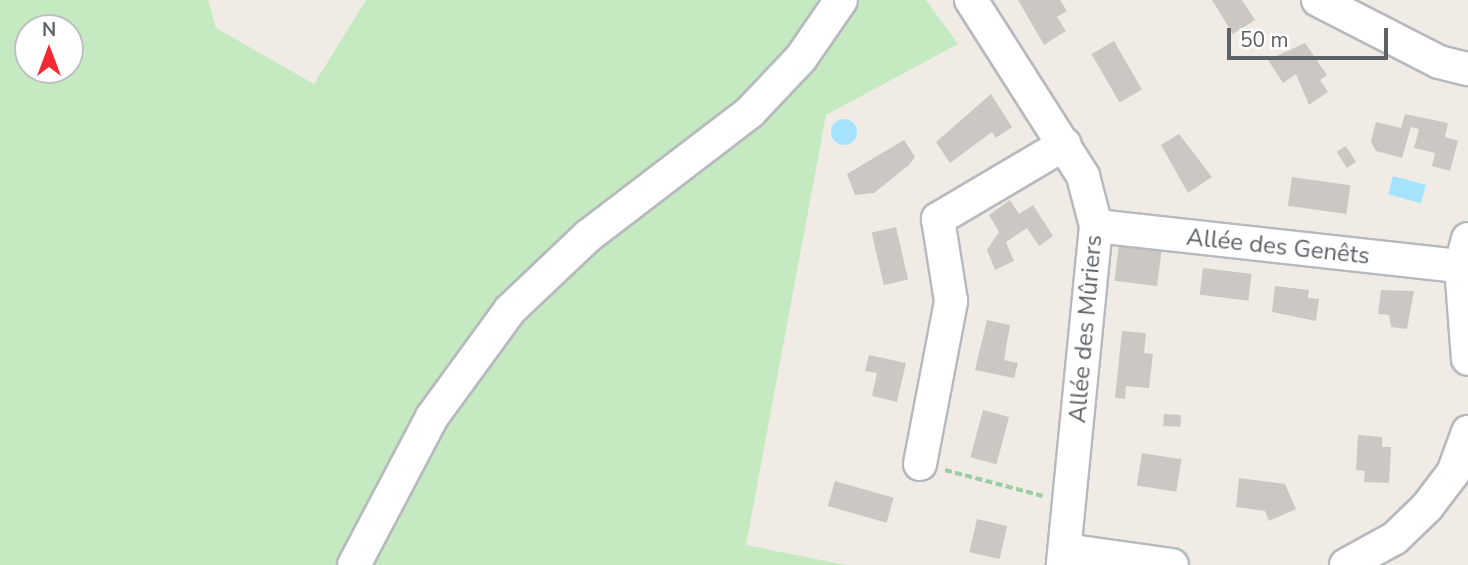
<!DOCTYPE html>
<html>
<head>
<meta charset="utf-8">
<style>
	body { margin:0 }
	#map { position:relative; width:1468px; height:565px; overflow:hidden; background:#f0ece5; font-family:"Nunito Sans",sans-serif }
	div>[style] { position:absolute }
	.green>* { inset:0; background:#c5e9c1 }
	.water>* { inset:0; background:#a6e3ff; transform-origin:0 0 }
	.round { border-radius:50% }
	.building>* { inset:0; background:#cbc7c2; transform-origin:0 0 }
	.path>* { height:3.5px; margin-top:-1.75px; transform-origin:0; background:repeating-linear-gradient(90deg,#9bcda3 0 7px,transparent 0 10.5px) }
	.roads { filter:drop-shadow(2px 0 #b6b9bd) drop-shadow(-2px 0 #b6b9bd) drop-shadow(0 2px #b6b9bd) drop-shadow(0 -2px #b6b9bd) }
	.minor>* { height:32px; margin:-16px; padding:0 16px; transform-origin:16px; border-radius:16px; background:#fff }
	span { translate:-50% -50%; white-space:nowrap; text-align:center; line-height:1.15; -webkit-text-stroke:5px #fff; paint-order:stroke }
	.street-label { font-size:24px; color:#5d6267 }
	.north { position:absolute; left:14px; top:14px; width:70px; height:70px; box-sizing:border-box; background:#fff; border:2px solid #bec0c2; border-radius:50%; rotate:0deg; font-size:19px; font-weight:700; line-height:28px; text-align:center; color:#5d6267 }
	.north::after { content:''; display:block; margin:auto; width:24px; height:32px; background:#f32831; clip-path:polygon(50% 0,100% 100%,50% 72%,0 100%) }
	.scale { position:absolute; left:1227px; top:28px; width:161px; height:32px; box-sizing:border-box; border:4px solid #5d6267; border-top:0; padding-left:9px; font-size:21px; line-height:24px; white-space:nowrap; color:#5d6267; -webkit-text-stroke:5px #fff; paint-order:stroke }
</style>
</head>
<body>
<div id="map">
	<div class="green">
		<div style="clip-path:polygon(evenodd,0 0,208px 0,216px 28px,314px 84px,366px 0,926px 0,958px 44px,826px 115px,746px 545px,846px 565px,0 565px,0 0,28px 28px,70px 28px,70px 70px,28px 70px,28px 28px)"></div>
	</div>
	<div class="water">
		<div class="round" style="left:831px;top:119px;width:26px;height:26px"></div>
		<div style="left:1393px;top:176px;width:34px;height:19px;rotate:15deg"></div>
	</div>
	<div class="building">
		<div style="clip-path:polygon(1018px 0,1060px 0,1067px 11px,1057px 17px,1066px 31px,1044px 45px)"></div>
		<div style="clip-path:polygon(1212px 0,1242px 0,1255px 20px,1233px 34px)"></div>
		<div style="left:1114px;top:41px;width:56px;height:26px;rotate:60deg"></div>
		<div style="clip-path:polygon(1305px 43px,1327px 75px,1320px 80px,1328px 92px,1309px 105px,1296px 74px,1283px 83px,1268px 60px)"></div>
		<div style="clip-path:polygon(991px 94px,1012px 127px,996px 138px,992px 132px,950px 163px,936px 142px)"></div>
		<div style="clip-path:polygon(1405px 114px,1448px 123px,1445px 137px,1458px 141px,1450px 171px,1432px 166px,1435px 153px,1414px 148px,1419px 129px,1411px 127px,1402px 158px,1376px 151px,1371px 142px,1376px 122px,1401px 128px)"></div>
		<div style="clip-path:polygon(1179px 134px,1212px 177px,1188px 193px,1161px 145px)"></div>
		<div style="clip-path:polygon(904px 140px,915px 157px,909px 165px,874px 193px,855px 195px,847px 174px)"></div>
		<div style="left:1346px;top:146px;width:19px;height:11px;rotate:58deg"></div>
		<div style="left:1292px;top:177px;width:59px;height:29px;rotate:8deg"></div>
		<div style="clip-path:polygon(1010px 200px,1019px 214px,1033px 205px,1053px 236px,1039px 246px,1027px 228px,1006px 242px,1014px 261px,995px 270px,987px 250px,999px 232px,989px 215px)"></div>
		<div style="left:896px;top:227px;width:54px;height:25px;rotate:77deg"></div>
		<div style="left:1119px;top:244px;width:43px;height:37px;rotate:7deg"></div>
		<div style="left:1203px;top:268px;width:49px;height:27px;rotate:7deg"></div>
		<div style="clip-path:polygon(1275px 286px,1309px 290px,1308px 298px,1319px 299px,1316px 321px,1272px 312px)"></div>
		<div style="clip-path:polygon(1381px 290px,1414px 291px,1407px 329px,1391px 327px,1389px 315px,1378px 314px)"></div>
		<div style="clip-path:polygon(987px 320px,1010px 325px,1004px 360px,1018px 363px,1014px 378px,975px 370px)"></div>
		<div style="clip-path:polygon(1122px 331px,1146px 333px,1144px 353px,1153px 354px,1149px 388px,1126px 386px,1125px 399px,1115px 398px)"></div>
		<div style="clip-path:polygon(869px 355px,906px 363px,897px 402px,872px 396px,877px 373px,865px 371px)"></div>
		<div style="left:983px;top:410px;width:27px;height:49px;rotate:15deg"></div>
		<div style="left:1164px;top:414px;width:17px;height:12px;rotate:3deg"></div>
		<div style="clip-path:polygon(1358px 435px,1382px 437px,1382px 447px,1391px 447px,1389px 483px,1364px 482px,1365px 471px,1356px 470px)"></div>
		<div style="left:1142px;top:453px;width:40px;height:33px;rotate:9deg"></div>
		<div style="clip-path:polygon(1239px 478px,1285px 484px,1296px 509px,1269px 521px,1265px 511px,1236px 507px)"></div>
		<div style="left:835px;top:481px;width:61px;height:26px;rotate:16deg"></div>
		<div style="left:977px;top:519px;width:31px;height:34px;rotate:13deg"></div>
	</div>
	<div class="path">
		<div style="left:945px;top:470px;width:101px;rotate:14.9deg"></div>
	</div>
	<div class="roads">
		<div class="minor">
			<div style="left:971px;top:0;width:209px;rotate:57.5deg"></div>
			<div style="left:1083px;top:176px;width:52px;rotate:75.4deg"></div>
			<div style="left:1096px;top:226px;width:341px;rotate:95.6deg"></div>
			<div style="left:1318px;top:0;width:136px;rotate:27.1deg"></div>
			<div style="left:1439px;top:62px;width:30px;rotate:14deg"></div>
			<div style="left:1096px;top:226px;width:367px;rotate:6.3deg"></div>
			<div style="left:1468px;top:239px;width:28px;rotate:105deg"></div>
			<div style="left:1461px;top:266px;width:93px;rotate:85.7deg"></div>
			<div style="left:920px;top:464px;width:166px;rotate:-79.2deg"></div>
			<div style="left:951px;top:301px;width:83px;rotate:-99deg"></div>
			<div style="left:938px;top:219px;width:147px;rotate:-30.6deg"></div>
			<div style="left:1065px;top:550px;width:108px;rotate:8deg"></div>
			<div style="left:354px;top:565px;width:167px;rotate:-62.2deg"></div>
			<div style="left:432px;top:417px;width:132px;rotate:-53.9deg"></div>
			<div style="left:510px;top:310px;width:108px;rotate:-43.5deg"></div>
			<div style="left:588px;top:236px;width:204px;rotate:-37.4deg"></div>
			<div style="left:750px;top:112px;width:74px;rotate:-46.6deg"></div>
			<div style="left:801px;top:58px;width:70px;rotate:-55.4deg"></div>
			<div style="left:1346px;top:565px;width:56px;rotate:-28.9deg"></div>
			<div style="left:1395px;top:538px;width:45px;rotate:-44.1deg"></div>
			<div style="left:1427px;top:507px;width:43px;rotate:-52.6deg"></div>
			<div style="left:1453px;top:473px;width:44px;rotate:-69.9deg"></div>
		</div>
	</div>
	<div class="street-label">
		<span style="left:1278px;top:247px;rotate:6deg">Allée des Genêts</span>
		<span style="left:1086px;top:329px;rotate:-85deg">Allée des Mûriers</span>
	</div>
	<div class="north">N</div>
	<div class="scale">50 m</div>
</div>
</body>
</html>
